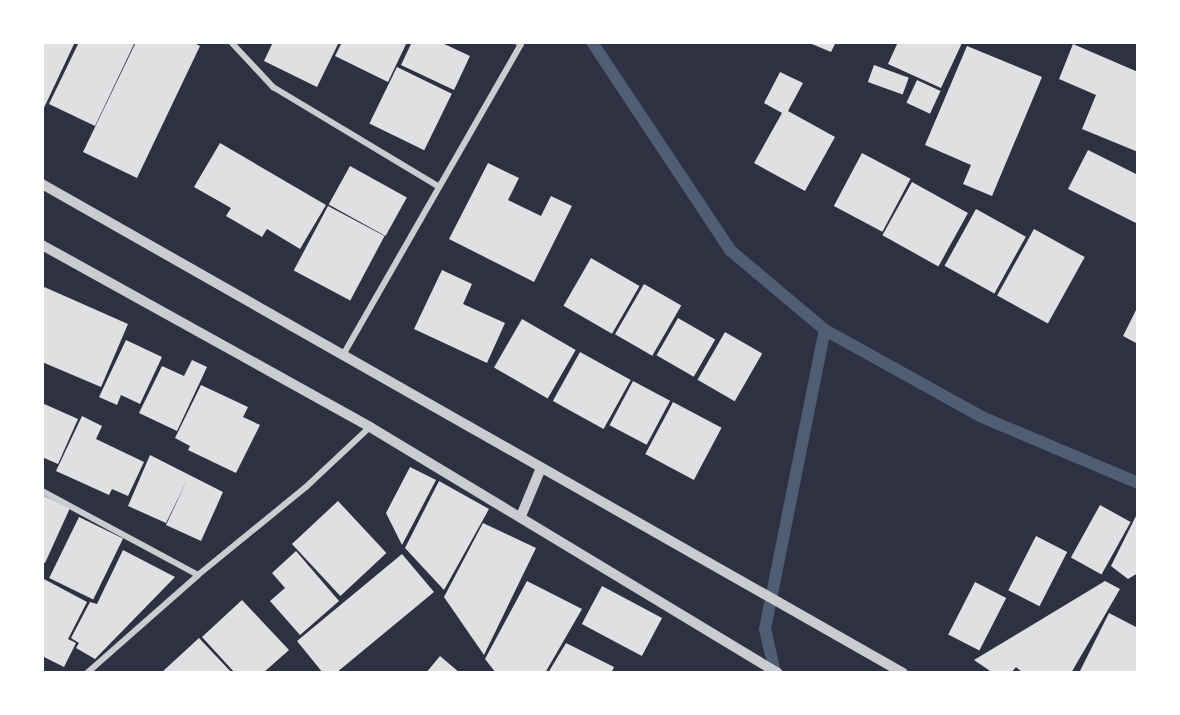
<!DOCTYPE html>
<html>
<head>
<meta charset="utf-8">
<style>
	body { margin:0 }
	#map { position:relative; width:1180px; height:715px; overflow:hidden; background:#2d3142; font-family:"Noto Sans",sans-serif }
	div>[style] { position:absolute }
	.stream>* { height:12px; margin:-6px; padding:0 6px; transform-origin:6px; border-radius:6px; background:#4f5d75 }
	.building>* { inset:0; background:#e0e0e3; transform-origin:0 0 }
	.minor>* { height:6px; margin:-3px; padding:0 3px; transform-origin:3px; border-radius:3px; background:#caccd0 }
	.tertiary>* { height:10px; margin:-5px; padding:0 5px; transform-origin:5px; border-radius:5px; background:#caccd0 }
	span { translate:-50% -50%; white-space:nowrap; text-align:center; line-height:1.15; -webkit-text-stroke:4.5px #fff; paint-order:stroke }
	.frame { position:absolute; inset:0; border:44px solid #fff; pointer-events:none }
</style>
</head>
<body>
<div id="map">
	<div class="stream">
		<div style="left:592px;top:42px;width:251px;rotate:56.4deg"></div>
		<div style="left:731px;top:251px;width:123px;rotate:40deg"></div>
		<div style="left:825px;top:330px;width:179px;rotate:29deg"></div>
		<div style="left:982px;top:417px;width:169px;rotate:22.9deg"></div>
		<div style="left:775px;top:673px;width:45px;rotate:-102.8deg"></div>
		<div style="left:765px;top:629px;width:305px;rotate:-78.7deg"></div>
	</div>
	<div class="building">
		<div style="clip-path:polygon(42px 42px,75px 42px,42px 112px)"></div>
		<div style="clip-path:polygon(79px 42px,135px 42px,95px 126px,49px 104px)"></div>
		<div style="clip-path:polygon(136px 42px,192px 42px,200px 46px,137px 178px,83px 152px)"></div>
		<div style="clip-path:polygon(273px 42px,339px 42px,317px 87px,264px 61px)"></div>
		<div style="clip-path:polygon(342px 42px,407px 42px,388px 82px,335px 56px)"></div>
		<div style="clip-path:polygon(412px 42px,440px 42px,470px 56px,454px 90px,401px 65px)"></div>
		<div style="clip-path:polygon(807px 42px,836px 42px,831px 52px)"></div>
		<div style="clip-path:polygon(898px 42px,960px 42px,962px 43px,941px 88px,888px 64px)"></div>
		<div style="clip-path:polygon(1073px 44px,1138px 72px,1138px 152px,1082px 129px,1096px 95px,1059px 79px)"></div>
		<div style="clip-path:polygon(967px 46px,1042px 77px,992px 196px,963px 184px,971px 165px,925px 145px)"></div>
		<div style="left:874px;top:65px;width:37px;height:18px;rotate:20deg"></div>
		<div style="left:397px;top:67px;width:61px;height:63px;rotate:26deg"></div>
		<div style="clip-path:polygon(780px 72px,803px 83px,788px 111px,835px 137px,805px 191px,754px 163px,782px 113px,764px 103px)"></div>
		<div style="left:917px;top:80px;width:26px;height:25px;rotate:25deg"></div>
		<div style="clip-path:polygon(220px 143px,326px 205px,300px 249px,267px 229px,262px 237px,226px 216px,231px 208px,194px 187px)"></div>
		<div style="clip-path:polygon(1088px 150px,1138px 175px,1136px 223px,1068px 189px)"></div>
		<div style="left:862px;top:153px;width:55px;height:60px;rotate:28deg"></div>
		<div style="clip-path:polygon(488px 163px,519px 178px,508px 200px,541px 216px,551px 196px,572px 206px,534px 282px,449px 239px)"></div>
		<div style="left:350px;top:166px;width:65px;height:44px;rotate:29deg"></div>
		<div style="left:912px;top:182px;width:64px;height:61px;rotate:29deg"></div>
		<div style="left:328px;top:206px;width:64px;height:73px;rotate:28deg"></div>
		<div style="left:976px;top:209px;width:57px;height:65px;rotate:29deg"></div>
		<div style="left:1034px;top:229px;width:58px;height:76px;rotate:29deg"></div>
		<div style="left:591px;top:258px;width:56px;height:55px;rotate:30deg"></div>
		<div style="clip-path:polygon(442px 270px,472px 284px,463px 304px,505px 323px,487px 363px,414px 329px)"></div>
		<div style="left:644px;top:284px;width:43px;height:58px;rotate:30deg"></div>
		<div style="clip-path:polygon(42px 286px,128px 324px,101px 387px,42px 362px)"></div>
		<div style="clip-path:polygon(1138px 306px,1138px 344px,1123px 336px)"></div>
		<div style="left:678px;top:318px;width:43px;height:43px;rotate:30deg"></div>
		<div style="left:522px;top:319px;width:62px;height:56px;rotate:30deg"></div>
		<div style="left:725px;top:332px;width:43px;height:55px;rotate:30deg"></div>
		<div style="clip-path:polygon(126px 340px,162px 357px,140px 404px,121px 395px,117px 405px,99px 397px)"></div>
		<div style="left:580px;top:352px;width:58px;height:56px;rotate:29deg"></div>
		<div style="clip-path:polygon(192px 360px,207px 367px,177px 431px,139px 413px,162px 366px,184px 376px)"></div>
		<div style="left:633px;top:381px;width:42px;height:50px;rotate:28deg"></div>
		<div style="clip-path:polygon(201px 385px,248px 407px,243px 417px,260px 425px,236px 473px,188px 450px,190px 446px,175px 438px)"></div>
		<div style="left:673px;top:402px;width:55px;height:59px;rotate:28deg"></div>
		<div style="clip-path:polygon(42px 403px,78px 419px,58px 464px,42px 457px)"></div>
		<div style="clip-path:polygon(82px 416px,102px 426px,96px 439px,144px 462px,128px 496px,112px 489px,109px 495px,56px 471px)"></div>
		<div style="clip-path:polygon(150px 455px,223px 492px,201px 541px,166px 525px,187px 480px,166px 523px,128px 506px)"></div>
		<div style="clip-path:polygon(410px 467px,436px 480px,402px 545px,386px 513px)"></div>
		<div style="clip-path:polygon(439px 481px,489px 509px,444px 590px,405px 548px)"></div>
		<div style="clip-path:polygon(42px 495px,70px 508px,45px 563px,42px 562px)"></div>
		<div style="left:338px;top:501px;width:71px;height:63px;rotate:47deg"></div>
		<div style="left:1100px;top:505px;width:35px;height:60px;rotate:29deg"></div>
		<div style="clip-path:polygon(1138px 512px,1138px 573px,1128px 579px,1111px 566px)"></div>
		<div style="left:79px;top:517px;width:49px;height:68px;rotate:26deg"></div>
		<div style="clip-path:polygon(483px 523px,536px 548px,484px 655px,444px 597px)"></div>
		<div style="left:1036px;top:536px;width:35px;height:61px;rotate:27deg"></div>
		<div style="clip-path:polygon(123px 550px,175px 577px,95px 659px,76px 648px,79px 643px,71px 638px,90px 602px,97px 604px)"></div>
		<div style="clip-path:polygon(296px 551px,339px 601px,300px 635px,270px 601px,285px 588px,272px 573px)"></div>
		<div style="clip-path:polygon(402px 554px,434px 592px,336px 673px,323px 673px,297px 641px)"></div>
		<div style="clip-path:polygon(42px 578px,87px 602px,68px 639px,76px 643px,64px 667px,42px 656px)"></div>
		<div style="clip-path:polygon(527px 581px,582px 609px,545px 673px,496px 673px,485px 659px)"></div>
		<div style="clip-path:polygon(1105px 581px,1120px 589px,1071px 673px,1023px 673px,1016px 667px,1011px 673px,993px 673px,974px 660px)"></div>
		<div style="left:975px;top:582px;width:35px;height:59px;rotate:27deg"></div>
		<div style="left:602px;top:586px;width:68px;height:43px;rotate:28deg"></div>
		<div style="clip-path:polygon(242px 600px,289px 650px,263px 673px,235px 673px,202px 637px)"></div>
		<div style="clip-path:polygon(1109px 613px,1138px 628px,1138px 673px,1079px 673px)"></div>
		<div style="clip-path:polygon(199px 638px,232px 673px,161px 673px)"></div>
		<div style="clip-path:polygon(566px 643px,614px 667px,611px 673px,548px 673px)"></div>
		<div style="clip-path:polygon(440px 656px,460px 673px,426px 673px)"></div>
	</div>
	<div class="minor">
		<div style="left:231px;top:42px;width:62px;rotate:47deg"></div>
		<div style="left:273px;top:87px;width:192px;rotate:31deg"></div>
		<div style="left:343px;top:355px;width:358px;rotate:-60.2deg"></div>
		<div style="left:521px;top:44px;width:4px;rotate:-153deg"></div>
		<div style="left:42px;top:491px;width:177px;rotate:28.3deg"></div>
		<div style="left:87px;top:673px;width:148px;rotate:-41.4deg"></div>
		<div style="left:198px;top:575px;width:139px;rotate:-39.2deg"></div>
		<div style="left:306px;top:487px;width:88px;rotate:-43.2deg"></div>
	</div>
	<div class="tertiary">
		<div style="left:42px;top:184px;width:990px;rotate:29.59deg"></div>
		<div style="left:42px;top:245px;width:375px;rotate:29deg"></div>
		<div style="left:370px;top:427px;width:476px;rotate:31.1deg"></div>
		<div style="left:521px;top:516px;width:52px;rotate:-67.4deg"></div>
	</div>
	<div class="frame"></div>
</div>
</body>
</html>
